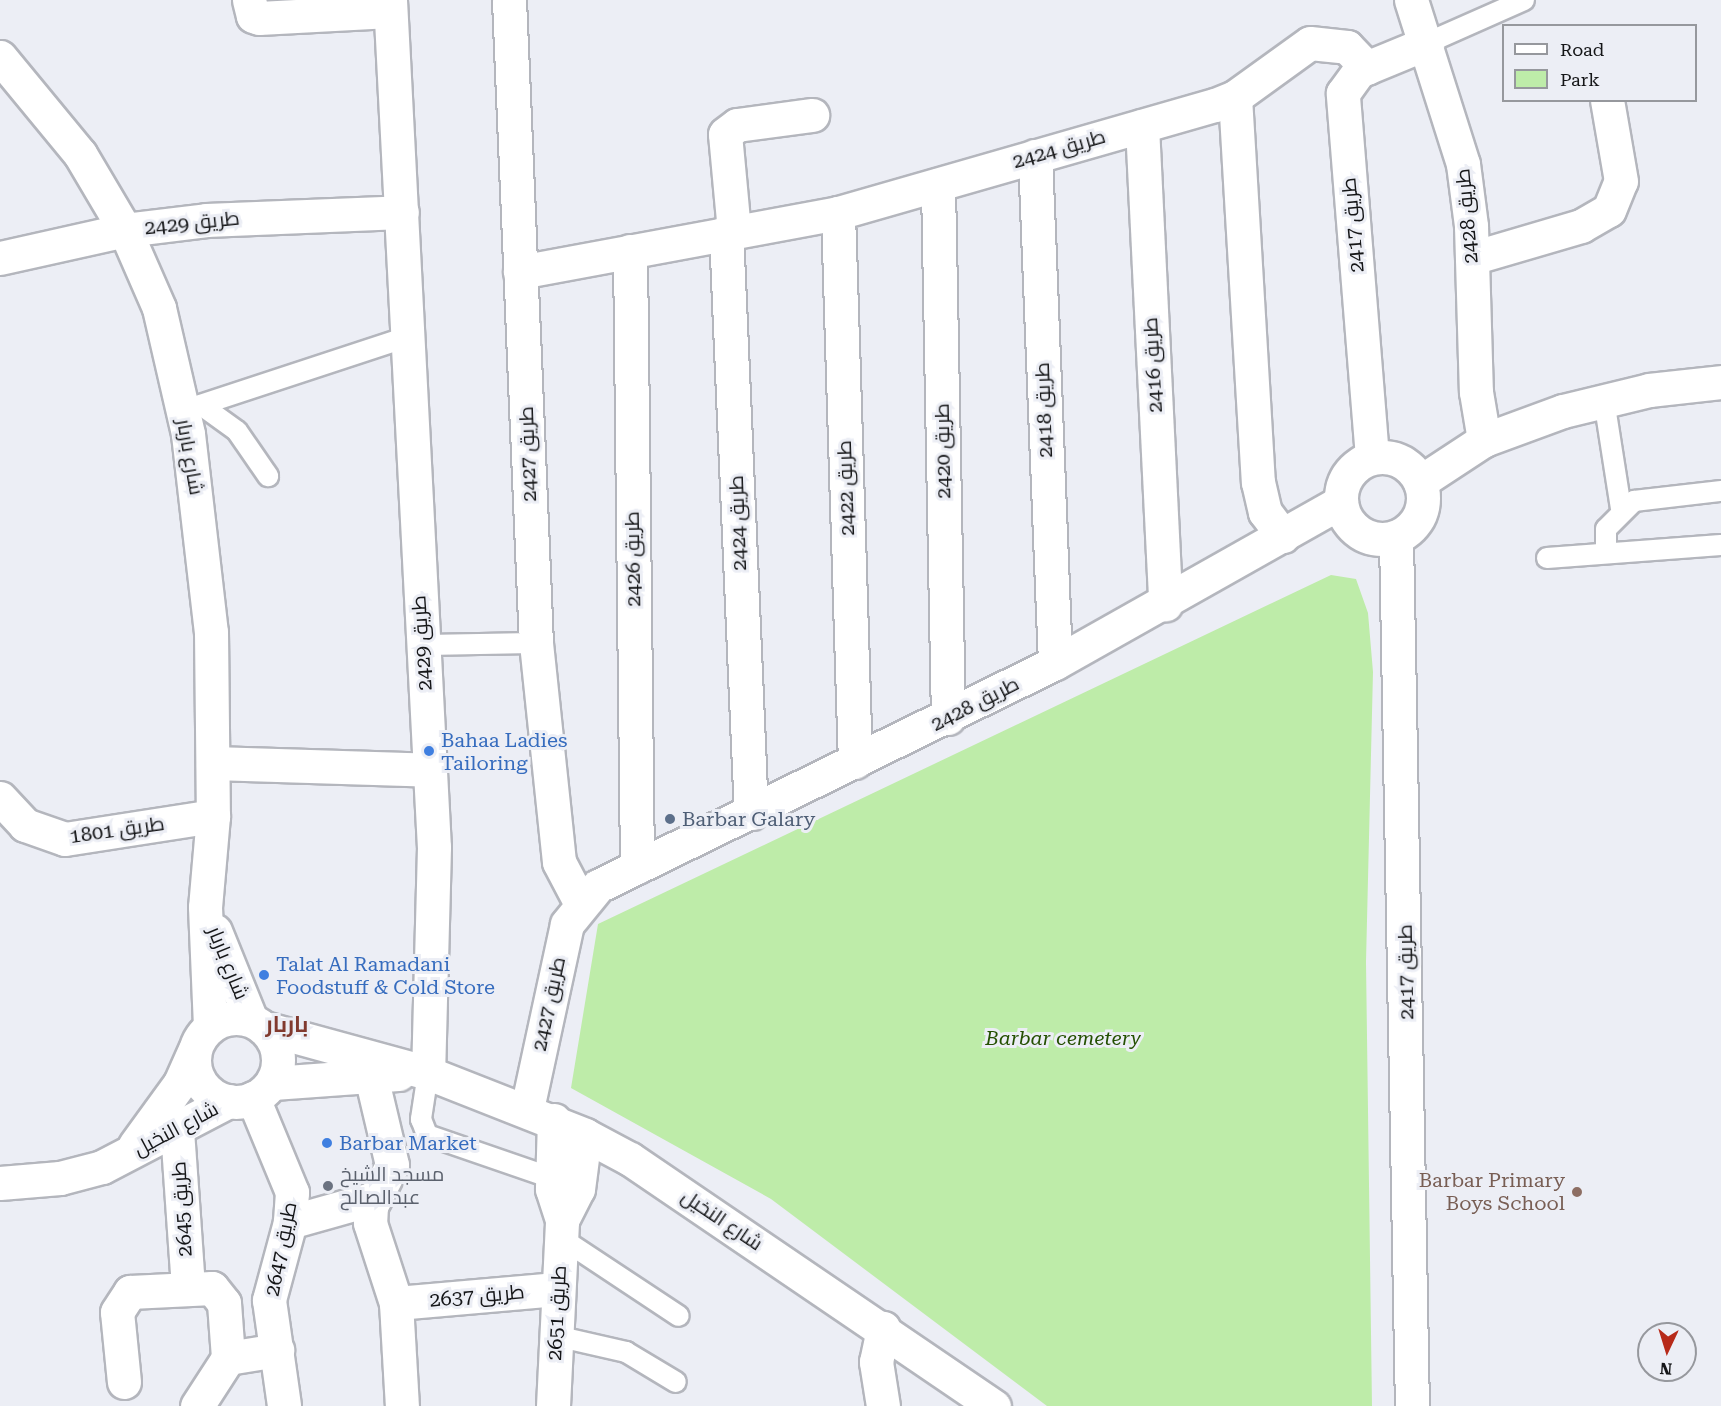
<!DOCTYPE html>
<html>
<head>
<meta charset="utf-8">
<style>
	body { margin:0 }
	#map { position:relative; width:1721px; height:1406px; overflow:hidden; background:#eceef5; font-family:"Roboto Serif",Cairo,serif }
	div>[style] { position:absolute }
	.green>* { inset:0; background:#beeca9 }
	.roads { filter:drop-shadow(2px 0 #b4b6bd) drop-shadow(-2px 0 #b4b6bd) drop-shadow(0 2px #b4b6bd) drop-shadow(0 -2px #b4b6bd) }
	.lane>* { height:20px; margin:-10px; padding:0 10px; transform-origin:10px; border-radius:10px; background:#fff }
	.street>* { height:33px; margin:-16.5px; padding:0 16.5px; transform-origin:16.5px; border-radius:16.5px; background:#fff }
	.street>.ring { margin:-16.5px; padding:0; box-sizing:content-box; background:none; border:33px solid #fff; border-radius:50% }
	.secondary>* { height:33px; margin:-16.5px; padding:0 16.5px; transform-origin:16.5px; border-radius:16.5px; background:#fff }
	.secondary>.ring { margin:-16.5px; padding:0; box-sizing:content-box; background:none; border:33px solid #fff; border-radius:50% }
	.dots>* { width:16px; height:16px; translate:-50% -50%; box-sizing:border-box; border:3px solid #eceef5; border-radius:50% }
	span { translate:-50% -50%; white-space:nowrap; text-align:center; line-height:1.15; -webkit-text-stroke:6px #eceef5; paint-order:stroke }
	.street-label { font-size:20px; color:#151618 }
	.shop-label { font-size:20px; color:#366cbe }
	.left { translate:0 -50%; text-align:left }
	.service-label { font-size:20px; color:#4e5e75 }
	.park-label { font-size:20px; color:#245002; font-style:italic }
	.worship-label { font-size:20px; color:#5b616d }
	.education-label { font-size:20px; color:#785e54 }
	.right { translate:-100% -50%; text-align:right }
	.quarter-label { font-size:22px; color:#813a2f; font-weight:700 }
	.legend { position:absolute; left:1502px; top:24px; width:195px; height:78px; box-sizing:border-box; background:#eceef5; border:2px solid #96989d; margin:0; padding:8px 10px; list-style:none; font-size:18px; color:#151618 }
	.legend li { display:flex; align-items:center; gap:12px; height:30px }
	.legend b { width:30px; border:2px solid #96989d }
	.north { position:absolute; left:1637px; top:1322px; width:60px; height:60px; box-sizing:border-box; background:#eceef5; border:2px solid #96989d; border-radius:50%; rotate:184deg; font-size:16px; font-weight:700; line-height:24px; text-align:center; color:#151618 }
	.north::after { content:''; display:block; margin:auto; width:21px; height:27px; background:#b72a19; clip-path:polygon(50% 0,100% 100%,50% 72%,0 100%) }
</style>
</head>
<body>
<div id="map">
	<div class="green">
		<div style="clip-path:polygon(1331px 575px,1356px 579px,1368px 613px,1373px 672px,1366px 962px,1372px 1406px,1047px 1406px,771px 1199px,571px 1088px,598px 924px)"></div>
	</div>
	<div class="roads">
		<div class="lane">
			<div style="left:1427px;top:43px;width:106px;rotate:-23.9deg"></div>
			<div style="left:1604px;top:400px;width:109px;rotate:81.1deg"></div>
			<div style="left:201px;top:405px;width:44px;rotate:35.8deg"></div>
			<div style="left:237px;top:431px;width:55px;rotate:55.4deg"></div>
			<div style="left:182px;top:411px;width:237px;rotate:-18.2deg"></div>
			<div style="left:1606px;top:553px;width:24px;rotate:-90deg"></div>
			<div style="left:1606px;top:529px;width:40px;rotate:-45deg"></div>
			<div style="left:1634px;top:501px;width:88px;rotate:-6.6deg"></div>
			<div style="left:1547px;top:558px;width:174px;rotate:-4.3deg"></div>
			<div style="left:423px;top:645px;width:113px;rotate:-1deg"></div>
			<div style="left:428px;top:1073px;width:47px;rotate:98.7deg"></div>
			<div style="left:421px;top:1119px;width:17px;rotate:69deg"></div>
			<div style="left:427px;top:1135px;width:132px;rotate:19deg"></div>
			<div style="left:561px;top:1238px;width:141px;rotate:33.5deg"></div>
			<div style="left:556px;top:1336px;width:72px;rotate:12.9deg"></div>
			<div style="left:626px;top:1352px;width:58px;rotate:31deg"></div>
		</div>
		<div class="street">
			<div style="left:249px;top:0;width:16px;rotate:76deg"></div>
			<div style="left:253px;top:16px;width:6px;rotate:18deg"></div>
			<div style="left:259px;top:18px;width:131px;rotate:-3.1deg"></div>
			<div style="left:509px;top:0;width:644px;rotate:87.6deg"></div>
			<div style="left:536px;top:643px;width:220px;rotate:84deg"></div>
			<div style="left:559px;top:862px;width:45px;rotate:62.3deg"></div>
			<div style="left:1411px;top:0;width:172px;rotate:72.4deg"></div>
			<div style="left:1463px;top:164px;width:63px;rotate:82.6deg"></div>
			<div style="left:1471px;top:226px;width:166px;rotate:88.3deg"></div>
			<div style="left:1476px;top:392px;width:49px;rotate:80.5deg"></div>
			<div style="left:1235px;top:97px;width:386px;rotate:86.6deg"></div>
			<div style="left:1258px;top:482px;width:31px;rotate:77deg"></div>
			<div style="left:1265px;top:512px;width:30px;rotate:53deg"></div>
			<div style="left:1142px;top:126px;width:479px;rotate:87.2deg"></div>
			<div style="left:1035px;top:156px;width:507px;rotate:87.74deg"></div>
			<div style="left:938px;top:185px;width:533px;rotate:88.93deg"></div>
			<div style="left:838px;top:213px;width:549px;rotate:88.23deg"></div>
			<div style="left:734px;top:231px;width:97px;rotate:-95.3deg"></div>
			<div style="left:725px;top:134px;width:15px;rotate:-37deg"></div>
			<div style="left:737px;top:125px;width:76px;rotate:-7.6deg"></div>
			<div style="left:726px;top:232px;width:582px;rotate:87.54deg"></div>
			<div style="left:630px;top:251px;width:616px;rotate:89.35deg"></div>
			<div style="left:0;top:258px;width:128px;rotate:-12.6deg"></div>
			<div style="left:125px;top:230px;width:82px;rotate:-7deg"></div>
			<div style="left:206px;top:220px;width:196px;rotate:-2.3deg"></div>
			<div style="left:1472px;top:258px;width:114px;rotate:-16.4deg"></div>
			<div style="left:1581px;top:226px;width:32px;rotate:-30deg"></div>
			<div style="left:1609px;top:210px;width:31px;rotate:-68deg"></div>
			<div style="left:1621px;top:181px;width:82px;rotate:-99.8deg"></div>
			<div style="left:520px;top:272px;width:323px;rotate:-10.5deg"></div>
			<div style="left:838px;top:213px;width:392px;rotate:-16deg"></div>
			<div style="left:1215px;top:105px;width:22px;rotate:-22deg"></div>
			<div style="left:1235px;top:97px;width:92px;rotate:-35.8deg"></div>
			<div style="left:1310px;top:43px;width:37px;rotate:6deg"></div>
			<div style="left:1347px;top:47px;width:29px;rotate:46deg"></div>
			<div class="ring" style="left:1341px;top:457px;width:49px;height:49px"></div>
			<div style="left:1372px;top:457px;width:365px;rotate:-94.6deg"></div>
			<div style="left:1343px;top:93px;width:27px;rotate:-54deg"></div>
			<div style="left:1359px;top:71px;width:74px;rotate:-22.4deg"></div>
			<div style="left:1420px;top:482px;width:77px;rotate:-33.3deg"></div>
			<div style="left:1484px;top:440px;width:84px;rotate:-20.2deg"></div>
			<div style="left:1563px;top:411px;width:89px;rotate:-13.7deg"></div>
			<div style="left:1649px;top:390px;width:72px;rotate:-6.3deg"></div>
			<div style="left:1396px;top:537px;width:869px;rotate:88.95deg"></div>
			<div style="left:213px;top:763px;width:217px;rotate:1.8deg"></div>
			<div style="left:0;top:798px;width:37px;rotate:47deg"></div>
			<div style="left:25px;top:825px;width:42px;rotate:19.3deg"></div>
			<div style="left:65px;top:839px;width:150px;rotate:-8.8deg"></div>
			<div style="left:371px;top:1076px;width:91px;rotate:76.7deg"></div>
			<div style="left:392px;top:1165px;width:46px;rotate:117.1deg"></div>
			<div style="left:371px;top:1206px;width:17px;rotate:93deg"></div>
			<div style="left:370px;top:1223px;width:84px;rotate:72deg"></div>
			<div style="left:396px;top:1303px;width:103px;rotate:86.7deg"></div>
			<div style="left:253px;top:1098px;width:102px;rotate:67.5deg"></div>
			<div style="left:292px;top:1192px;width:30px;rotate:94deg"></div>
			<div style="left:290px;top:1222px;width:81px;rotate:105.1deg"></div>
			<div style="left:269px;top:1300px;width:107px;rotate:81.9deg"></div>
			<div style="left:527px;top:1109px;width:189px;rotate:-77.8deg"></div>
			<div style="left:567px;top:924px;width:49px;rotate:-50.8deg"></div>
			<div style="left:598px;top:886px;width:509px;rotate:-26.01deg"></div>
			<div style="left:1055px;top:663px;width:328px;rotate:-29.4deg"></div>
			<div style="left:554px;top:1120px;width:69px;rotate:91.7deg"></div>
			<div style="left:552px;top:1189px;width:33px;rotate:72deg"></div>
			<div style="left:177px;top:1130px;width:159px;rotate:86deg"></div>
			<div style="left:290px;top:1222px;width:88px;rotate:-15.8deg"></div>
			<div style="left:396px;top:1303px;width:162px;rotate:-5deg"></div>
			<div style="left:124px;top:1382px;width:70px;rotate:-95.7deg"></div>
			<div style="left:117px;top:1312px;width:24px;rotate:-57deg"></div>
			<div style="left:130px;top:1292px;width:82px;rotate:-2.8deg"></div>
			<div style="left:212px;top:1288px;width:19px;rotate:51deg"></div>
			<div style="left:224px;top:1303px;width:55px;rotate:85.8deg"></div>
			<div style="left:228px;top:1358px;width:50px;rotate:-9.3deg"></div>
			<div style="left:197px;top:1406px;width:57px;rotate:-57.1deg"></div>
			<div style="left:553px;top:1406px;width:186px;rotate:-87.2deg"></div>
			<div style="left:562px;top:1220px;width:35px;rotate:-63deg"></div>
			<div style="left:578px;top:1189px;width:54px;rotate:-82.6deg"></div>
			<div style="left:883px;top:1406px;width:45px;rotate:-99deg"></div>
			<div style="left:876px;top:1362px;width:35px;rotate:-78deg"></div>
		</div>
		<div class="secondary">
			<div style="left:390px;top:0;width:848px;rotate:87.03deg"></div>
			<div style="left:434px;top:847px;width:226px;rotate:91.5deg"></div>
			<div style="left:0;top:57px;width:126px;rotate:50.5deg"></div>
			<div style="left:80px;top:154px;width:88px;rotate:59.4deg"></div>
			<div style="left:125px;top:230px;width:85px;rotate:66.4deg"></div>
			<div style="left:159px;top:308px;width:129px;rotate:77deg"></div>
			<div style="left:188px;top:434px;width:199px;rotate:83.4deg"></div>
			<div style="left:211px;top:632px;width:184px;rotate:89.4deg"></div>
			<div style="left:213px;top:816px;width:91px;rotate:95deg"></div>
			<div style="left:205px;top:907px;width:118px;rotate:87.6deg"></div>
			<div style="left:215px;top:931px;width:96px;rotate:68deg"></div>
			<div class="ring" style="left:194px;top:1018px;width:51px;height:51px"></div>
			<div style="left:264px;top:1028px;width:170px;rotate:15.3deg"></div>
			<div style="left:428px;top:1073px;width:169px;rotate:21.5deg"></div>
			<div style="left:585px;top:1135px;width:51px;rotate:28.1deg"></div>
			<div style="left:630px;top:1159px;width:440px;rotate:34.2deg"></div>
			<div style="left:272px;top:1083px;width:127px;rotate:-4.1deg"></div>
			<div style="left:135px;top:1145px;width:77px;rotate:-54deg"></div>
			<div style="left:180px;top:1083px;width:35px;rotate:-66deg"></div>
			<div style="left:0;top:1183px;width:60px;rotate:-4.8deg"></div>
			<div style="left:60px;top:1178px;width:43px;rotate:-14.7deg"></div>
			<div style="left:102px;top:1167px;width:143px;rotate:-27.5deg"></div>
		</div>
	</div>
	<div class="dots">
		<div style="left:429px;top:751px;background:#3f7fe0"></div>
		<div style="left:670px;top:819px;background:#5c6f8a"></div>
		<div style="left:264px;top:975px;background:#3f7fe0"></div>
		<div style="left:327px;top:1143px;background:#3f7fe0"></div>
		<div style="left:328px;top:1186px;background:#6b7280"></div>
		<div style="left:1577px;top:1192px;background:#8d6e63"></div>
	</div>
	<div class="street-label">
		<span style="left:1059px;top:149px;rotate:-16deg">طريق 2424</span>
		<span style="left:1467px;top:216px;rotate:-95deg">طريق 2428</span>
		<span style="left:192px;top:223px;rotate:-6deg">طريق 2429</span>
		<span style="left:1353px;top:225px;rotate:-95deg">طريق 2417</span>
		<span style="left:1153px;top:365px;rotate:-93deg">طريق 2416</span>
		<span style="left:1044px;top:410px;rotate:-92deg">طريق 2418</span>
		<span style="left:943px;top:451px;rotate:-91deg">طريق 2420</span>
		<span style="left:528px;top:454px;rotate:-92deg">طريق 2427</span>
		<span style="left:190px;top:457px;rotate:80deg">شارع باربار</span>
		<span style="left:846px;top:488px;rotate:-92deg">طريق 2422</span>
		<span style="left:738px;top:523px;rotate:-92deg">طريق 2424</span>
		<span style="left:633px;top:559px;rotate:-91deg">طريق 2426</span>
		<span style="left:422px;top:643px;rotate:-94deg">طريق 2429</span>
		<span style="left:975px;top:704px;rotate:-27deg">طريق 2428</span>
		<span style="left:117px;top:830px;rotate:-8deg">طريق 1801</span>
		<span style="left:228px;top:963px;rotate:68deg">شارع باربار</span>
		<span style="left:1406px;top:972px;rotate:-91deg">طريق 2417</span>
		<span style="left:549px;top:1004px;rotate:-78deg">طريق 2427</span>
		<span style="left:176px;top:1129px;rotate:-28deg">شارع النخيل</span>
		<span style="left:182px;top:1209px;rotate:-94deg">طريق 2645</span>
		<span style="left:722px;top:1220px;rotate:34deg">شارع النخيل</span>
		<span style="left:281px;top:1249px;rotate:-79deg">طريق 2647</span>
		<span style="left:477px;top:1296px;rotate:-5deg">طريق 2637</span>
		<span style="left:557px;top:1313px;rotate:-87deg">طريق 2651</span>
	</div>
	<div class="shop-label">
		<span class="left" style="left:441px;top:752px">Bahaa Ladies<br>Tailoring</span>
		<span class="left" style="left:276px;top:976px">Talat Al Ramadani<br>Foodstuff &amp; Cold Store</span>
		<span class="left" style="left:339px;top:1143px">Barbar Market</span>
	</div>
	<div class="service-label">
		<span class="left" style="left:682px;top:819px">Barbar Galary</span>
	</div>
	<div class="park-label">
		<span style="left:1063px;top:1038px">Barbar cemetery</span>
	</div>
	<div class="worship-label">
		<span class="left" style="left:340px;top:1186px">مسجد الشيخ<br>عبدالصالح</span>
	</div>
	<div class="education-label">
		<span class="right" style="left:1565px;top:1192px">Barbar Primary<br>Boys School</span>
	</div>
	<div class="quarter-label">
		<span style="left:287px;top:1025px">باربار</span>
	</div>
	<ul class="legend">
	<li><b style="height:8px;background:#fff"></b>Road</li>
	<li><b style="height:16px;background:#beeca9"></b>Park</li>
	</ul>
	<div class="north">N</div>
</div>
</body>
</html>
